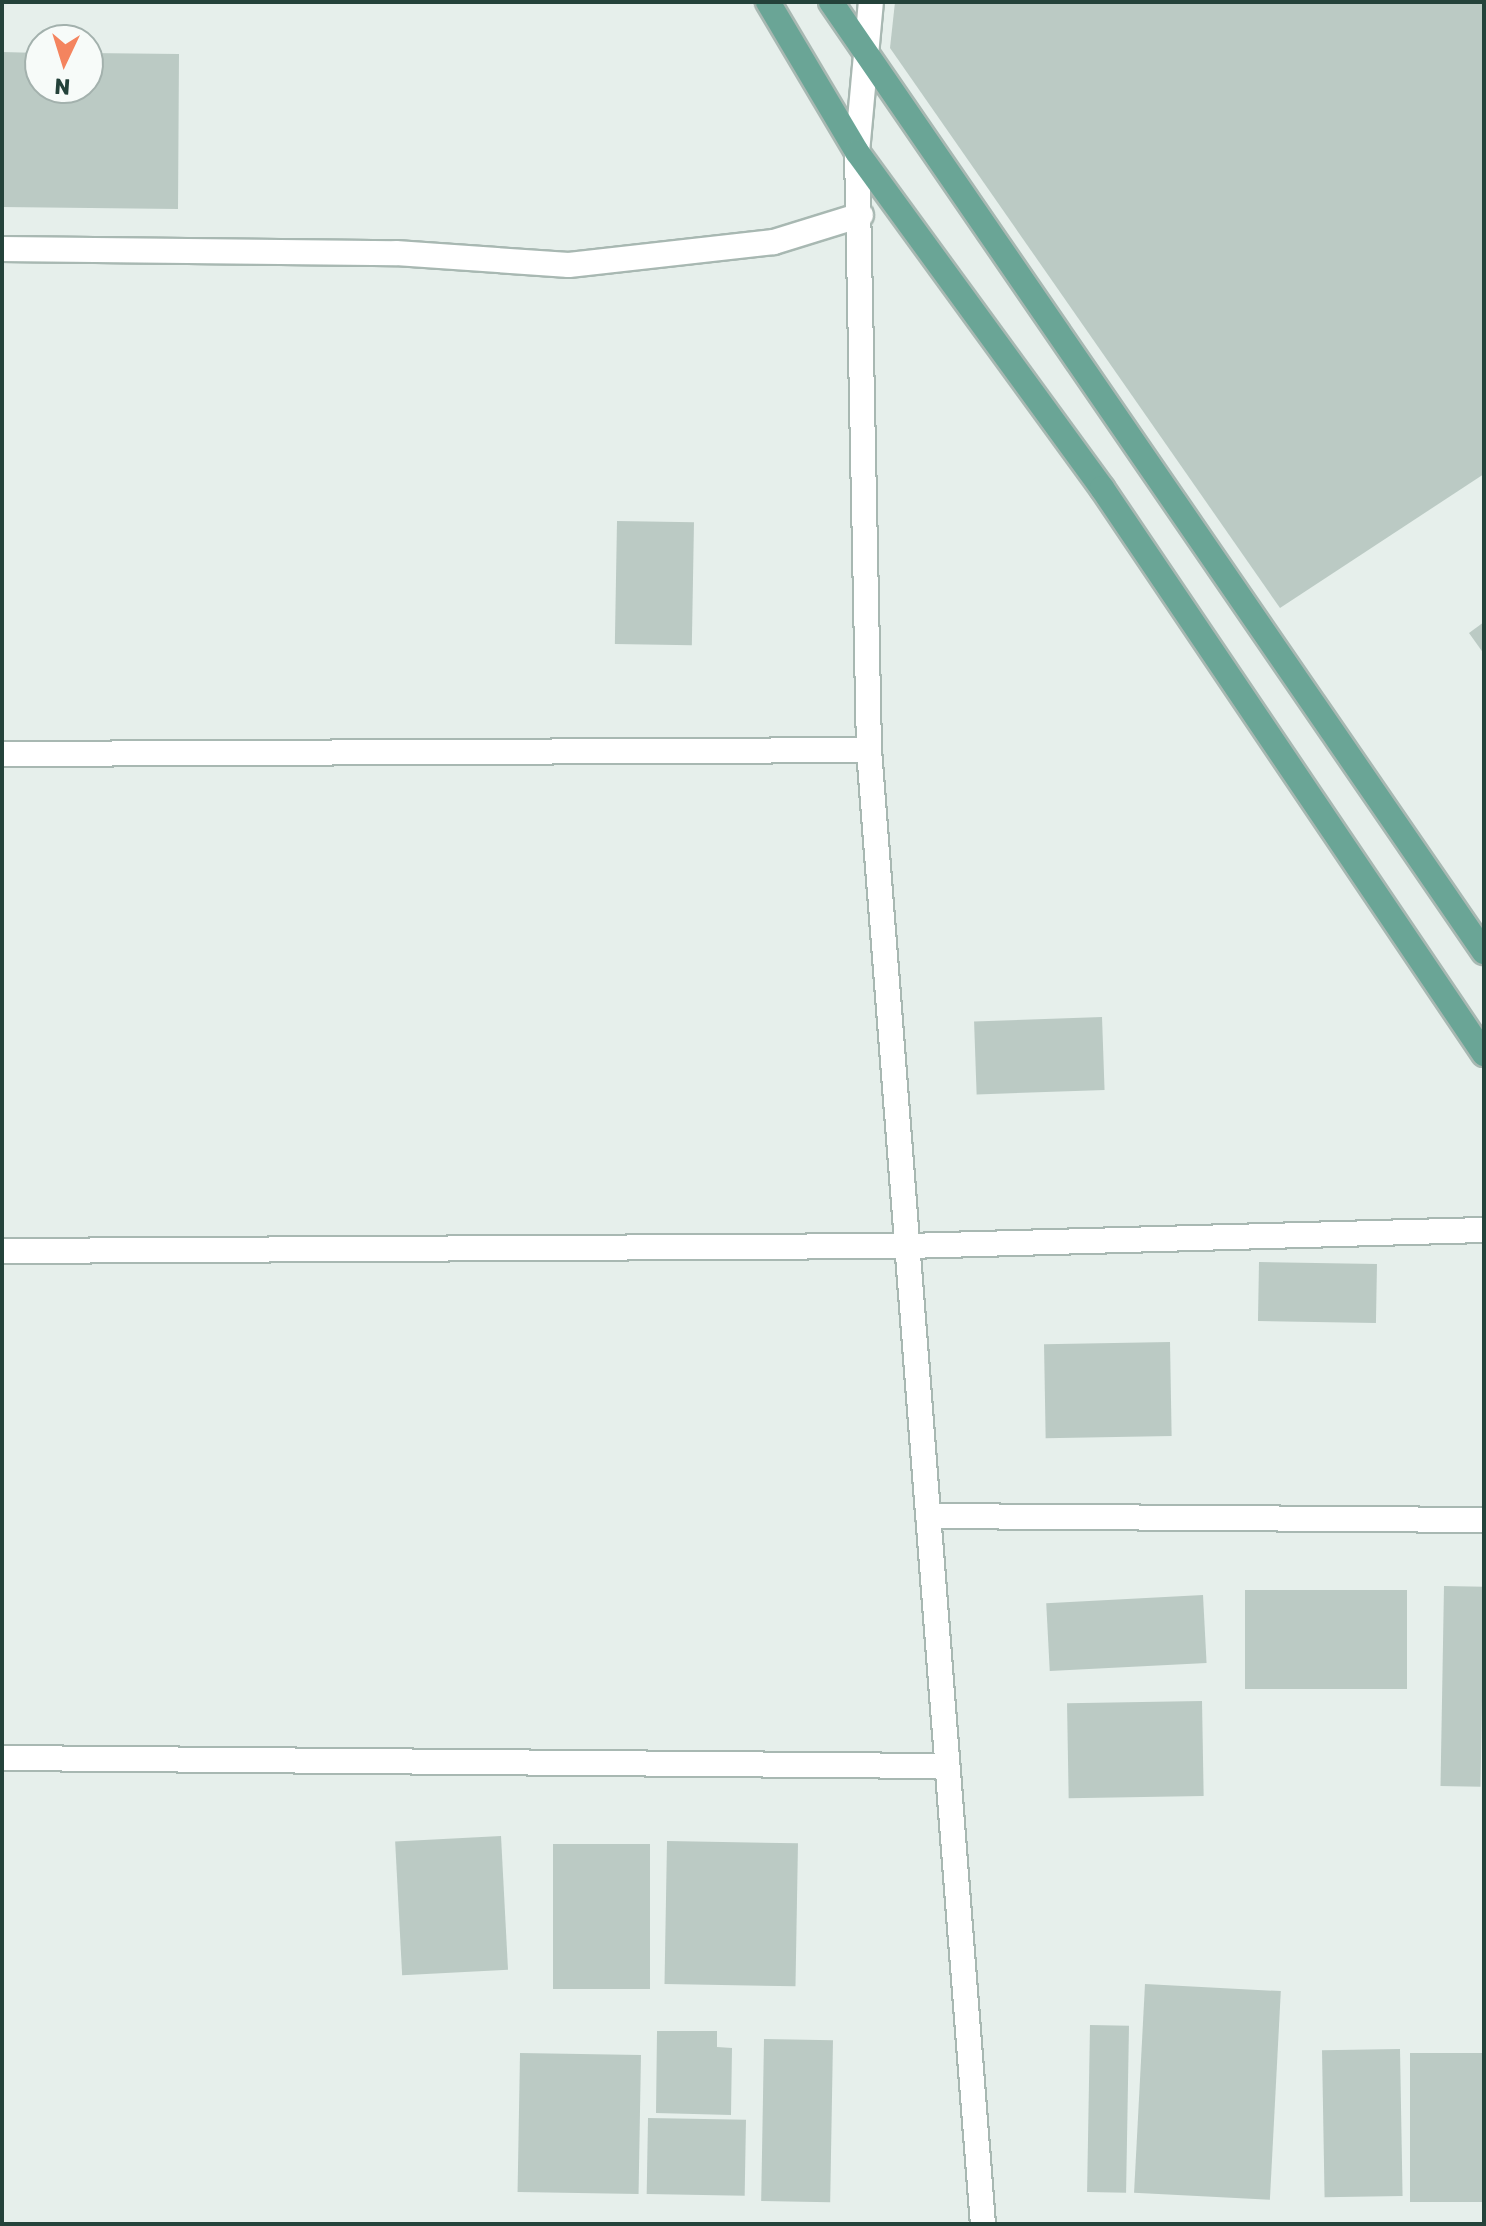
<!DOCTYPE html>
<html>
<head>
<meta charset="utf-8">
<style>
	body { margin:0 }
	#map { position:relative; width:1486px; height:2226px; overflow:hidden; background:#e6efeb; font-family:Rubik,sans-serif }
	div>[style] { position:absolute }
	.building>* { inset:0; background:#bbcac4; transform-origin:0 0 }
	.roads { filter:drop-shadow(2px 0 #a8b8b2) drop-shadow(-2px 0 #a8b8b2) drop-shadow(0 2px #a8b8b2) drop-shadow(0 -2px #a8b8b2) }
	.street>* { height:24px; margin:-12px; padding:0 12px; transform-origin:12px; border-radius:12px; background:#fff }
	.secondary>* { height:24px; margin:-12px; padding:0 12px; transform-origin:12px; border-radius:12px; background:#fff }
	.primary>* { height:24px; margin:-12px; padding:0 12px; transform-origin:12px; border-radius:12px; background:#6aa596 }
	span { translate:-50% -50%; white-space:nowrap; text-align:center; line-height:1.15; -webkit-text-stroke:6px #f7fbf9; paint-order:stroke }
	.frame { position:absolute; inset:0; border:4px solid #24423a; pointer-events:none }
	.north { position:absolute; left:24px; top:24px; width:80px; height:80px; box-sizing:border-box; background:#f7fbf9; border:2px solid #a3b1ad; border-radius:50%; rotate:184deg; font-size:22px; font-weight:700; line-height:32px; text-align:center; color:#24423a }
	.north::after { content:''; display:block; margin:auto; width:28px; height:36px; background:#f4845f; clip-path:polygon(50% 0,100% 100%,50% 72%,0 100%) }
</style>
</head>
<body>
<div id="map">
	<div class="building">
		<div style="clip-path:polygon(895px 2px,1484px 2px,1484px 474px,1280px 608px,890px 48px)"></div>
		<div style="clip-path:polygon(2px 52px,40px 53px,40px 88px,88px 88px,88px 53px,179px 54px,178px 209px,2px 207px)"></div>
		<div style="left:617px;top:521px;width:77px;height:123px;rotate:1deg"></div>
		<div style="clip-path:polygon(1484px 622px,1484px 654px,1469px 633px)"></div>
		<div style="left:1102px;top:1017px;width:73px;height:128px;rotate:88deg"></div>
		<div style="left:1259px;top:1262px;width:118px;height:59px;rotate:1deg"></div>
		<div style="left:1170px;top:1342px;width:94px;height:126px;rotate:89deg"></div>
		<div style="left:1444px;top:1586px;width:40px;height:200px;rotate:1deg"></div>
		<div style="left:1245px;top:1590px;width:162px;height:99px"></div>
		<div style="left:1203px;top:1595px;width:68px;height:157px;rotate:87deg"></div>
		<div style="left:1202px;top:1701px;width:95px;height:135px;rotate:89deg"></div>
		<div style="left:501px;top:1836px;width:134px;height:106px;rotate:87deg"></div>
		<div style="left:667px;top:1841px;width:131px;height:143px;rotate:1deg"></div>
		<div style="left:650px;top:1844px;width:145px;height:97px;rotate:90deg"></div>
		<div style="left:1145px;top:1984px;width:136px;height:209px;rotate:3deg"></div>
		<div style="left:1090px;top:2025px;width:39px;height:167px;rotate:1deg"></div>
		<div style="clip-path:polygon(657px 2031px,717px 2031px,717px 2047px,732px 2048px,731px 2115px,656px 2113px)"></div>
		<div style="left:764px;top:2039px;width:69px;height:162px;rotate:1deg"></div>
		<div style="left:1400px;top:2049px;width:147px;height:78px;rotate:89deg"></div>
		<div style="left:520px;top:2053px;width:121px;height:139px;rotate:1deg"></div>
		<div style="left:1484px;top:2053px;width:149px;height:74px;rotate:90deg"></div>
		<div style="left:648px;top:2118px;width:98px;height:76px;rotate:1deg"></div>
	</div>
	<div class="roads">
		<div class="street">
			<div style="left:857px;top:152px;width:151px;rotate:-84.7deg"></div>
			<div style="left:2px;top:249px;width:394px;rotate:0.6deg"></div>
			<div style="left:396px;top:253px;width:173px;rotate:4deg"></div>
			<div style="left:569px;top:265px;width:206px;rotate:-6.4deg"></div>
			<div style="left:774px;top:242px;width:91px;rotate:-17.2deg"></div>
			<div style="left:2px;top:754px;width:867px;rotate:-0.26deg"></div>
			<div style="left:2px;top:1251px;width:905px;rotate:-0.32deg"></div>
			<div style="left:907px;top:1246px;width:577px;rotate:-1.59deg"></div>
			<div style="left:928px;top:1516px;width:556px;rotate:0.41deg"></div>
			<div style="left:2px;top:1758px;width:945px;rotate:0.49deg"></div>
		</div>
		<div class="secondary">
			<div style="left:857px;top:152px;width:598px;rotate:88.85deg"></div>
			<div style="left:869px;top:750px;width:1478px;rotate:85.58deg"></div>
		</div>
		<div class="primary">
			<div style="left:768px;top:2px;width:174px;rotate:59.3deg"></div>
			<div style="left:857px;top:152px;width:416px;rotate:53.9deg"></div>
			<div style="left:1102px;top:488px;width:683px;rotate:55.98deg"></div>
			<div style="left:831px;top:2px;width:1153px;rotate:55.5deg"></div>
		</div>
	</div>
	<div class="frame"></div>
	<div class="north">N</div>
</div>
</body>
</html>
